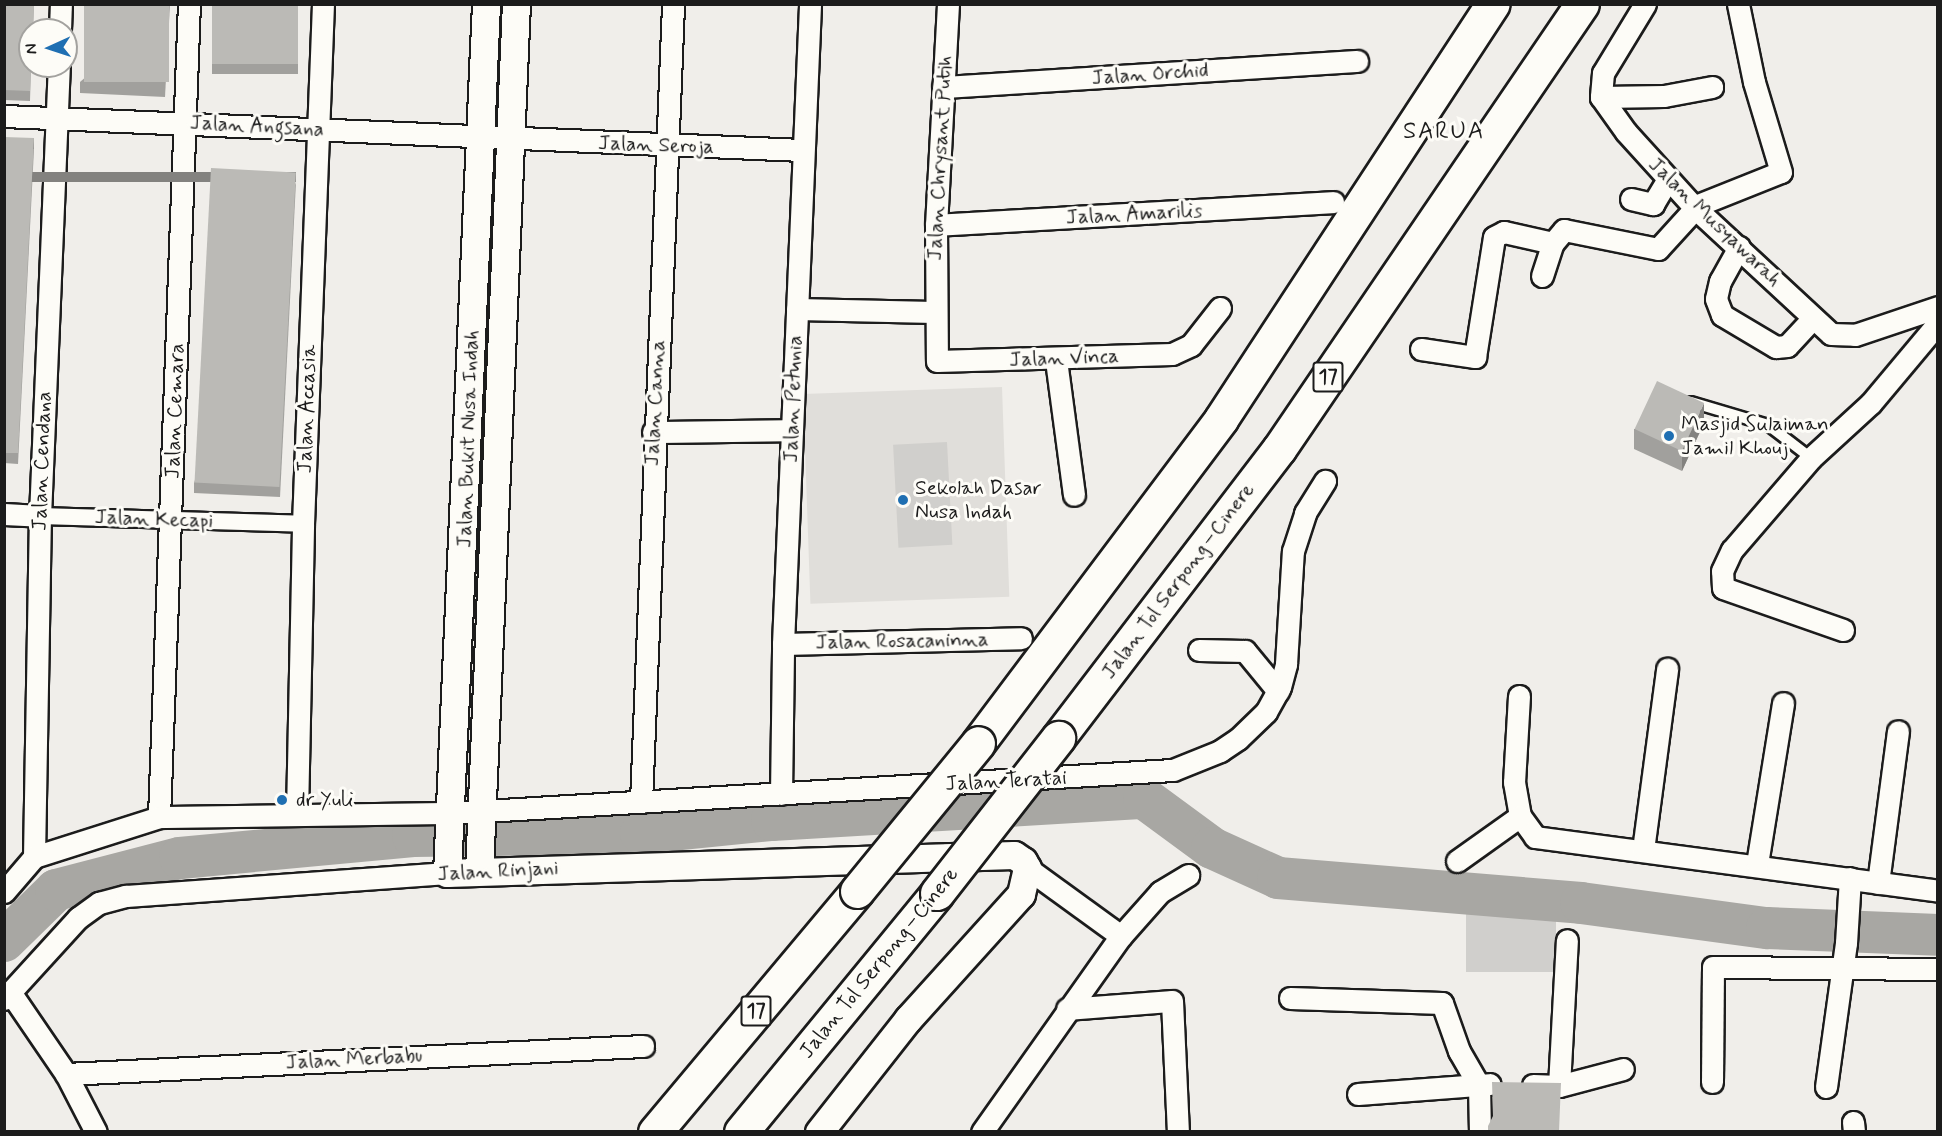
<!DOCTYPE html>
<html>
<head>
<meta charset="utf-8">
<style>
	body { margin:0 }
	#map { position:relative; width:1942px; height:1136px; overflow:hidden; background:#f0eeea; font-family:Mynerve,sans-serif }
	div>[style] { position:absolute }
	.built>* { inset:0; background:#e0deda; transform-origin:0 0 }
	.green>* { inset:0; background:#d0cfcc; transform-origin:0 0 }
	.river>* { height:42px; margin:-21px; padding:0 21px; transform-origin:21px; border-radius:21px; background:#a8a7a3 }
	.roads { filter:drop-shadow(2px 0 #1c1c1c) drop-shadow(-2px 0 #1c1c1c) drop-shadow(0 2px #1c1c1c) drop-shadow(0 -2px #1c1c1c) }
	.service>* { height:10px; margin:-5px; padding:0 5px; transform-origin:5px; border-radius:5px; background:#fdfcf7 }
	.pedestrian>* { height:16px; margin:-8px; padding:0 8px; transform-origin:8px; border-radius:8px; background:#fdfcf7 }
	.minor>* { height:21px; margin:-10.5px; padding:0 10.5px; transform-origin:10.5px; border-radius:10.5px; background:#fdfcf7 }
	.tertiary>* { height:27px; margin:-13.5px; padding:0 13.5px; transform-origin:13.5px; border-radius:13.5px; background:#fdfcf7 }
	.motorway>* { height:33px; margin:-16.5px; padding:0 16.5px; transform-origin:16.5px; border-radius:16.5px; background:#fdfcf7 }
	.bridges { filter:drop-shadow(2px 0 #1c1c1c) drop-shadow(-2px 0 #1c1c1c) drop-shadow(0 2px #1c1c1c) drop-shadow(0 -2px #1c1c1c) }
	.motorway-bridge>* { height:33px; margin:-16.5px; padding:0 16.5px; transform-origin:16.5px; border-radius:16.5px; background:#fdfcf7 }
	.wall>* { inset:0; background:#a1a09d; transform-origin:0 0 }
	.shaded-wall>* { inset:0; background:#83827f; transform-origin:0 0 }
	.building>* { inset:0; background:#bbbab6; transform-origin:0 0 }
	.dots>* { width:16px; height:16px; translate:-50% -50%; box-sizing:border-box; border:3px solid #fdfcf7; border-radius:50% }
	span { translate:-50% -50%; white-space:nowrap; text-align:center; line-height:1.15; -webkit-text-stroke:6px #fdfcf7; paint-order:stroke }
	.shield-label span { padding:2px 4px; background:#fdfcf7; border:2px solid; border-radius:4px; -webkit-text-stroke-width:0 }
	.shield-label { font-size:20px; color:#1c1c1c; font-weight:700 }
	.street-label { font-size:21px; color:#1c1c1c }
	.poi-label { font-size:21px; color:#1c1c1c }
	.left { translate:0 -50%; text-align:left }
	.quarter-label { font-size:24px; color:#1c1c1c; letter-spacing:1.5px }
	.frame { position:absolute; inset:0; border:6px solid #1c1c1c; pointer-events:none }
	.north { position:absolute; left:18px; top:18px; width:60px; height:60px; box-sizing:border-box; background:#fdfcf7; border:2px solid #a3a29f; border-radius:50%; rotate:267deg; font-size:16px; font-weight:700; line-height:24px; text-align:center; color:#1c1c1c }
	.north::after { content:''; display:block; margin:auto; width:21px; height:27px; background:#1f6fb2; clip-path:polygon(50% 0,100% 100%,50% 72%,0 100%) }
</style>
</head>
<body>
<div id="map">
	<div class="built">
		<div style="left:1002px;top:387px;width:210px;height:199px;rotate:88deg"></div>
	</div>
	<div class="green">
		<div style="left:947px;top:442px;width:103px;height:54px;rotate:87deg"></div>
		<div style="left:1556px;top:912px;width:60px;height:90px;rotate:90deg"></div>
	</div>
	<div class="river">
		<div style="left:4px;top:941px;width:73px;rotate:-44.4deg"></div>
		<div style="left:56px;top:890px;width:128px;rotate:-14.5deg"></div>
		<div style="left:180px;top:858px;width:234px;rotate:-5.4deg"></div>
		<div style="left:413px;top:836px;width:228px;rotate:-0.8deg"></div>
		<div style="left:641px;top:833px;width:132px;rotate:-5.7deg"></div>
		<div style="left:772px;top:820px;width:373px;rotate:-3.4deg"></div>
		<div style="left:1144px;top:798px;width:84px;rotate:36.3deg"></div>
		<div style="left:1212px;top:848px;width:72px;rotate:24.4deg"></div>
		<div style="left:1278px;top:878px;width:304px;rotate:4.7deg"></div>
		<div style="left:1581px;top:903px;width:188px;rotate:7.7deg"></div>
		<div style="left:1767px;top:928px;width:171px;rotate:2.3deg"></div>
	</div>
	<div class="roads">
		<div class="service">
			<div style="left:1691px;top:402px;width:80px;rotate:16.6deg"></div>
			<div style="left:1768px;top:425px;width:54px;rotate:37.5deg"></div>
		</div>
		<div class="pedestrian">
			<div style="left:40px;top:516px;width:263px;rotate:1.7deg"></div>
		</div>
		<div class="minor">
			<div style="left:948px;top:4px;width:221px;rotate:93.1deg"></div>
			<div style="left:936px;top:225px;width:136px;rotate:89.6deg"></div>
			<div style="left:937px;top:361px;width:235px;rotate:-1.7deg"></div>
			<div style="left:1172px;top:354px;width:21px;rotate:-25deg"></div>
			<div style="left:1191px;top:345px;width:47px;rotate:-51.9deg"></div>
			<div style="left:1645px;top:4px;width:81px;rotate:121.3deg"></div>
			<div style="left:1603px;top:73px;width:24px;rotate:95deg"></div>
			<div style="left:1601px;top:97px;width:43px;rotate:54.5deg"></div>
			<div style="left:1626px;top:132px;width:103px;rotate:47.8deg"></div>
			<div style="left:1695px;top:208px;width:185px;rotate:42.8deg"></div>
			<div style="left:1831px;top:334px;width:24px;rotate:2deg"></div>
			<div style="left:1855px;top:335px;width:88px;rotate:-18.6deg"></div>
			<div style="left:60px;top:30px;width:26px;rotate:-88deg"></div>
			<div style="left:943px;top:87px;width:415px;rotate:-3.6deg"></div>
			<div style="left:1601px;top:97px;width:63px;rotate:-0.9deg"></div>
			<div style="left:1664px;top:96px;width:49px;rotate:-10.6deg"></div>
			<div style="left:4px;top:116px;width:800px;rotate:2.44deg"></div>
			<div style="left:1631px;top:199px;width:23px;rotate:13deg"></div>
			<div style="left:1653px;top:204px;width:29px;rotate:-59deg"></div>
			<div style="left:936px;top:225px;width:398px;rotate:-3.3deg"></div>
			<div style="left:1739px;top:247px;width:39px;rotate:119deg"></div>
			<div style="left:1720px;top:281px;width:18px;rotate:103deg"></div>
			<div style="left:1716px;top:299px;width:17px;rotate:69deg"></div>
			<div style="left:1722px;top:315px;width:63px;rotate:30.7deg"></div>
			<div style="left:1776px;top:347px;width:11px;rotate:-5deg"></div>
			<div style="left:1787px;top:346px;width:38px;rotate:-47deg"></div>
			<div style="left:1542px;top:276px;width:35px;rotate:-72deg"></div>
			<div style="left:1553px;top:243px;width:17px;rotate:-50deg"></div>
			<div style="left:1564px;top:230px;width:96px;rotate:11.4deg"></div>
			<div style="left:1658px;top:249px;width:59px;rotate:-47.7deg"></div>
			<div style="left:1698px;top:205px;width:89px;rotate:-21.7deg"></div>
			<div style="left:1781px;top:172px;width:94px;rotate:-106.7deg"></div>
			<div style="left:1754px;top:82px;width:80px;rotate:-101.6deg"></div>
			<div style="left:797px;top:309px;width:137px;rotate:1.3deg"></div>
			<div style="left:1421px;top:349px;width:55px;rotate:8.4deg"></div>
			<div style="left:1475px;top:357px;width:121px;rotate:-81deg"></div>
			<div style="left:1494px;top:237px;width:11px;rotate:-27deg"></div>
			<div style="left:1504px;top:232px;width:50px;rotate:12.7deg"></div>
			<div style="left:1056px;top:360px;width:136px;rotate:82.4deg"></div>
			<div style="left:653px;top:432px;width:139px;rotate:-0.8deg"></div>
			<div style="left:4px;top:514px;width:36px;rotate:3deg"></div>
			<div style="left:1843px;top:630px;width:127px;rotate:-160.7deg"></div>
			<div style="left:1723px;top:588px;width:17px;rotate:-93deg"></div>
			<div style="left:1722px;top:571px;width:23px;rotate:-65deg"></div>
			<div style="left:1732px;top:550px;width:121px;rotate:-49.3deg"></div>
			<div style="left:1811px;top:458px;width:81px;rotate:-42.5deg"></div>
			<div style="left:1871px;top:403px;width:104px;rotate:-50.1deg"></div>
			<div style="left:783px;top:644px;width:238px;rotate:-1.4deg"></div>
			<div style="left:1199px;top:650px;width:46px;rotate:1.2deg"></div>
			<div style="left:1245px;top:651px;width:52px;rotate:50.5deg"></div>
			<div style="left:1519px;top:696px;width:86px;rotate:93.3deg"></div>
			<div style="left:1514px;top:782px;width:35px;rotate:80deg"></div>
			<div style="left:1520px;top:816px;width:26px;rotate:54deg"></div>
			<div style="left:1535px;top:837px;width:407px;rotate:7.6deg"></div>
			<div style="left:781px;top:794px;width:150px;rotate:-89.2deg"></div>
			<div style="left:783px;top:644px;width:641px;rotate:-87.58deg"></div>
			<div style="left:641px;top:802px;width:799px;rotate:-87.7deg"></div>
			<div style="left:297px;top:814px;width:290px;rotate:-88.8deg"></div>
			<div style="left:303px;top:524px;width:520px;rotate:-87.8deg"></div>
			<div style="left:159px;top:817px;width:814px;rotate:-87.89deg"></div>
			<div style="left:1643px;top:850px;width:183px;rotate:-82.4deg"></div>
			<div style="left:34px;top:857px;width:341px;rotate:-89deg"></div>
			<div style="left:40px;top:516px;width:450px;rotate:-87.6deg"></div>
			<div style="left:1457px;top:861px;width:77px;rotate:-35.5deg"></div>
			<div style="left:1757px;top:864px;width:163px;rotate:-80.8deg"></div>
			<div style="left:1027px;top:868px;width:116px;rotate:35.9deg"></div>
			<div style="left:1878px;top:883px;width:153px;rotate:-82.5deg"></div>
			<div style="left:4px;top:892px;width:46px;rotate:-49.4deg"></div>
			<div style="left:34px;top:857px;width:131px;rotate:-17.7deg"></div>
			<div style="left:159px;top:817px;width:292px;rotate:-0.8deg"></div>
			<div style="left:451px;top:813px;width:723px;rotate:-3.41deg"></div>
			<div style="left:1173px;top:770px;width:51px;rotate:-22deg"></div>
			<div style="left:1220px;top:751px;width:22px;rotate:-34deg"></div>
			<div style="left:1238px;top:739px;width:39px;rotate:-44deg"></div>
			<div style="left:1266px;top:712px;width:29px;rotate:-61deg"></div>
			<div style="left:1280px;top:687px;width:24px;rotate:-75deg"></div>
			<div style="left:1286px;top:664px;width:113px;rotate:-86.5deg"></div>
			<div style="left:1293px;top:551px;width:40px;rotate:-72deg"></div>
			<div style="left:1305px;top:513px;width:38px;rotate:-58deg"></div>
			<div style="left:10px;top:992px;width:99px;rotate:55.7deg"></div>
			<div style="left:66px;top:1074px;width:65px;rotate:62.7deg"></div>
			<div style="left:1290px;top:998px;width:152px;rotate:1.9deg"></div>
			<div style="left:1442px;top:1003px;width:51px;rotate:70.5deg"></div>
			<div style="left:1459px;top:1051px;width:39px;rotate:60deg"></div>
			<div style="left:1479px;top:1085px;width:47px;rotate:88.8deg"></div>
			<div style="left:4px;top:999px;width:110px;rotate:-47.6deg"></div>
			<div style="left:78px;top:918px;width:26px;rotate:-36deg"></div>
			<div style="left:99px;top:903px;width:28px;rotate:-15deg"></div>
			<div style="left:126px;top:896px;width:322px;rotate:-4.1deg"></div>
			<div style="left:1067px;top:1009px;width:105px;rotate:-4.4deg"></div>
			<div style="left:1172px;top:1001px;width:131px;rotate:87.4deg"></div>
			<div style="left:66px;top:1074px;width:578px;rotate:-2.78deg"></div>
			<div style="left:1712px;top:1082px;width:115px;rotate:-89.5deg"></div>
			<div style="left:1713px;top:967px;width:225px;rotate:0.5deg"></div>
			<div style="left:1533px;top:1085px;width:26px;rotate:2deg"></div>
			<div style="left:1559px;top:1086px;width:66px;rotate:-14.9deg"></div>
			<div style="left:1559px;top:1086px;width:146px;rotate:-86.9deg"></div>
			<div style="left:1826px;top:1087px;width:145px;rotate:-82.1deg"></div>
			<div style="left:1846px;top:943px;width:65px;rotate:-86.5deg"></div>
			<div style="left:1358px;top:1094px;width:132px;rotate:-4.3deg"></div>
			<div style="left:1853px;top:1122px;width:10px;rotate:84deg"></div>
			<div style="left:982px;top:1132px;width:240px;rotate:-54.7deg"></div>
			<div style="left:1121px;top:936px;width:59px;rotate:-48.4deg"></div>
			<div style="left:1160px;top:892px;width:33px;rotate:-31deg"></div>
		</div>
		<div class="tertiary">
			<div style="left:486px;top:4px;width:870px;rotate:92.57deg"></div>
			<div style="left:447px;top:873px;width:567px;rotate:-1.82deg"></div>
			<div style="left:1014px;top:855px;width:11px;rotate:34deg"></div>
			<div style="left:1023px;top:861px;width:8px;rotate:60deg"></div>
			<div style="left:1027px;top:868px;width:27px;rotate:103deg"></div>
			<div style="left:1021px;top:894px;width:169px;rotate:132.1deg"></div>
			<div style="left:908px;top:1019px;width:144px;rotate:128.2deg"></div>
			<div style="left:479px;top:871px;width:868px;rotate:-87.56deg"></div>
		</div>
		<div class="motorway">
			<div style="left:1058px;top:738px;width:364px;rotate:-52.6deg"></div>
			<div style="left:1279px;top:449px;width:538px;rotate:-55.75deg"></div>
			<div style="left:978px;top:743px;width:405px;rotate:-53.1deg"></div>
			<div style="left:1221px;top:419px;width:496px;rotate:-56.8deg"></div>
			<div style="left:655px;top:1132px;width:314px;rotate:-50deg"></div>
			<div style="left:741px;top:1132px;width:309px;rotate:-50.6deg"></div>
		</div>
	</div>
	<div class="bridges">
		<div class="motorway-bridge">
			<div style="left:857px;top:891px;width:191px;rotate:-50.7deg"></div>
			<div style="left:937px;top:893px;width:197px;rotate:-52deg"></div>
		</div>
	</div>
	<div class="wall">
		<div style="clip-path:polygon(4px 4px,34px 4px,33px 30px,30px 30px,30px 66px,31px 66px,30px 101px,4px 100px)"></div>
		<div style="clip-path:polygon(170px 4px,165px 97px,80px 93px,80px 82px)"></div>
		<div style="left:212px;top:4px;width:86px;height:70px"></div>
		<div style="clip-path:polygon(4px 137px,34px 149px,18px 464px,4px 463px)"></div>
		<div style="clip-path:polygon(296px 182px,280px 497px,194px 493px,194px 483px)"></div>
		<div style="clip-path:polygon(1704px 423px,1682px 471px,1634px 449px,1634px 429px)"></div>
	</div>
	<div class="shaded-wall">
		<div style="left:34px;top:138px;width:11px;height:315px;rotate:90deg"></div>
		<div style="left:296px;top:172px;width:10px;height:315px;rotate:90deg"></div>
		<div style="clip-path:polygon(1704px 403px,1704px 423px,1682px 471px,1682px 451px)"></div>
	</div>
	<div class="building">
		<div style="clip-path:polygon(4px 4px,34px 4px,33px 30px,30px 30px,30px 66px,31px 66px,30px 91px,4px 90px)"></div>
		<div style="left:84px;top:4px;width:85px;height:78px"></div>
		<div style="left:212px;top:4px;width:86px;height:60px"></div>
		<div style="clip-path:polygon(4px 137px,34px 138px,18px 453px,4px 453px)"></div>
		<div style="left:211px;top:168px;width:85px;height:315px;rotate:3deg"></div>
		<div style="left:1657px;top:381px;width:52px;height:53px;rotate:25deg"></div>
		<div style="clip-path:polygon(1492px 1082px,1561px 1083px,1559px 1131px,1488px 1131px,1488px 1126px,1493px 1116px)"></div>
	</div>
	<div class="dots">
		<div style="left:1669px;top:436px;background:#1f6fb2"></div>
		<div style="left:903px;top:500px;background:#1f6fb2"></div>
		<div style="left:282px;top:800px;background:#1f6fb2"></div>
	</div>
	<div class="shield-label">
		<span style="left:1328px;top:377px">17</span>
		<span style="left:756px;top:1011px">17</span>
	</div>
	<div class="street-label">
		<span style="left:1150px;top:74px;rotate:-4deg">Jalan Orchid</span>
		<span style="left:257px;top:126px;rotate:3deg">Jalan Angsana</span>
		<span style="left:656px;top:145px;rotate:2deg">Jalan Seroja</span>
		<span style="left:940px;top:158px;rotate:-87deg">Jalan Chrysant Putih</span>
		<span style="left:1134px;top:214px;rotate:-3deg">Jalan Amarilis</span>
		<span style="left:1715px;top:222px;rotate:44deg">Jalan Musyawarah</span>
		<span style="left:1064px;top:358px;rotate:-2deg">Jalan Vinca</span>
		<span style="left:793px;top:399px;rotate:-88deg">Jalan Petunia</span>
		<span style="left:655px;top:403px;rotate:-87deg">Jalan Canna</span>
		<span style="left:307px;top:409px;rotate:-88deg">Jalan Accasia</span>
		<span style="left:175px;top:411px;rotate:-88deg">Jalan Cemara</span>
		<span style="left:468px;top:439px;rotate:-88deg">Jalan Bukit Nusa Indah</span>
		<span style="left:42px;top:461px;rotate:-88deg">Jalan Cendana</span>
		<span style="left:154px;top:519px;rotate:2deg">Jalan Kecapi</span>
		<span style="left:1178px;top:581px;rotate:-53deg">Jalan Tol Serpong–Cinere</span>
		<span style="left:902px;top:641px;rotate:-1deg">Jalan Rosacaninna</span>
		<span style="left:1006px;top:781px;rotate:-3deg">Jalan Teratai</span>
		<span style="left:498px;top:871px;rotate:-3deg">Jalan Rinjani</span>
		<span style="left:879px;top:963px;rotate:-51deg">Jalan Tol Serpong–Cinere</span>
		<span style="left:354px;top:1059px;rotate:-3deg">Jalan Merbabu</span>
	</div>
	<div class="poi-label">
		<span class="left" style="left:1681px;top:436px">Masjid Sulaiman<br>Jamil Khouj</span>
		<span class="left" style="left:915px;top:500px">Sekolah Dasar<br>Nusa Indah</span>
		<span class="left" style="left:296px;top:800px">dr Yuli</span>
	</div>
	<div class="quarter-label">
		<span style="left:1444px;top:132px">SARUA</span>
	</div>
	<div class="frame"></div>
	<div class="north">N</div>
</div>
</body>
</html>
